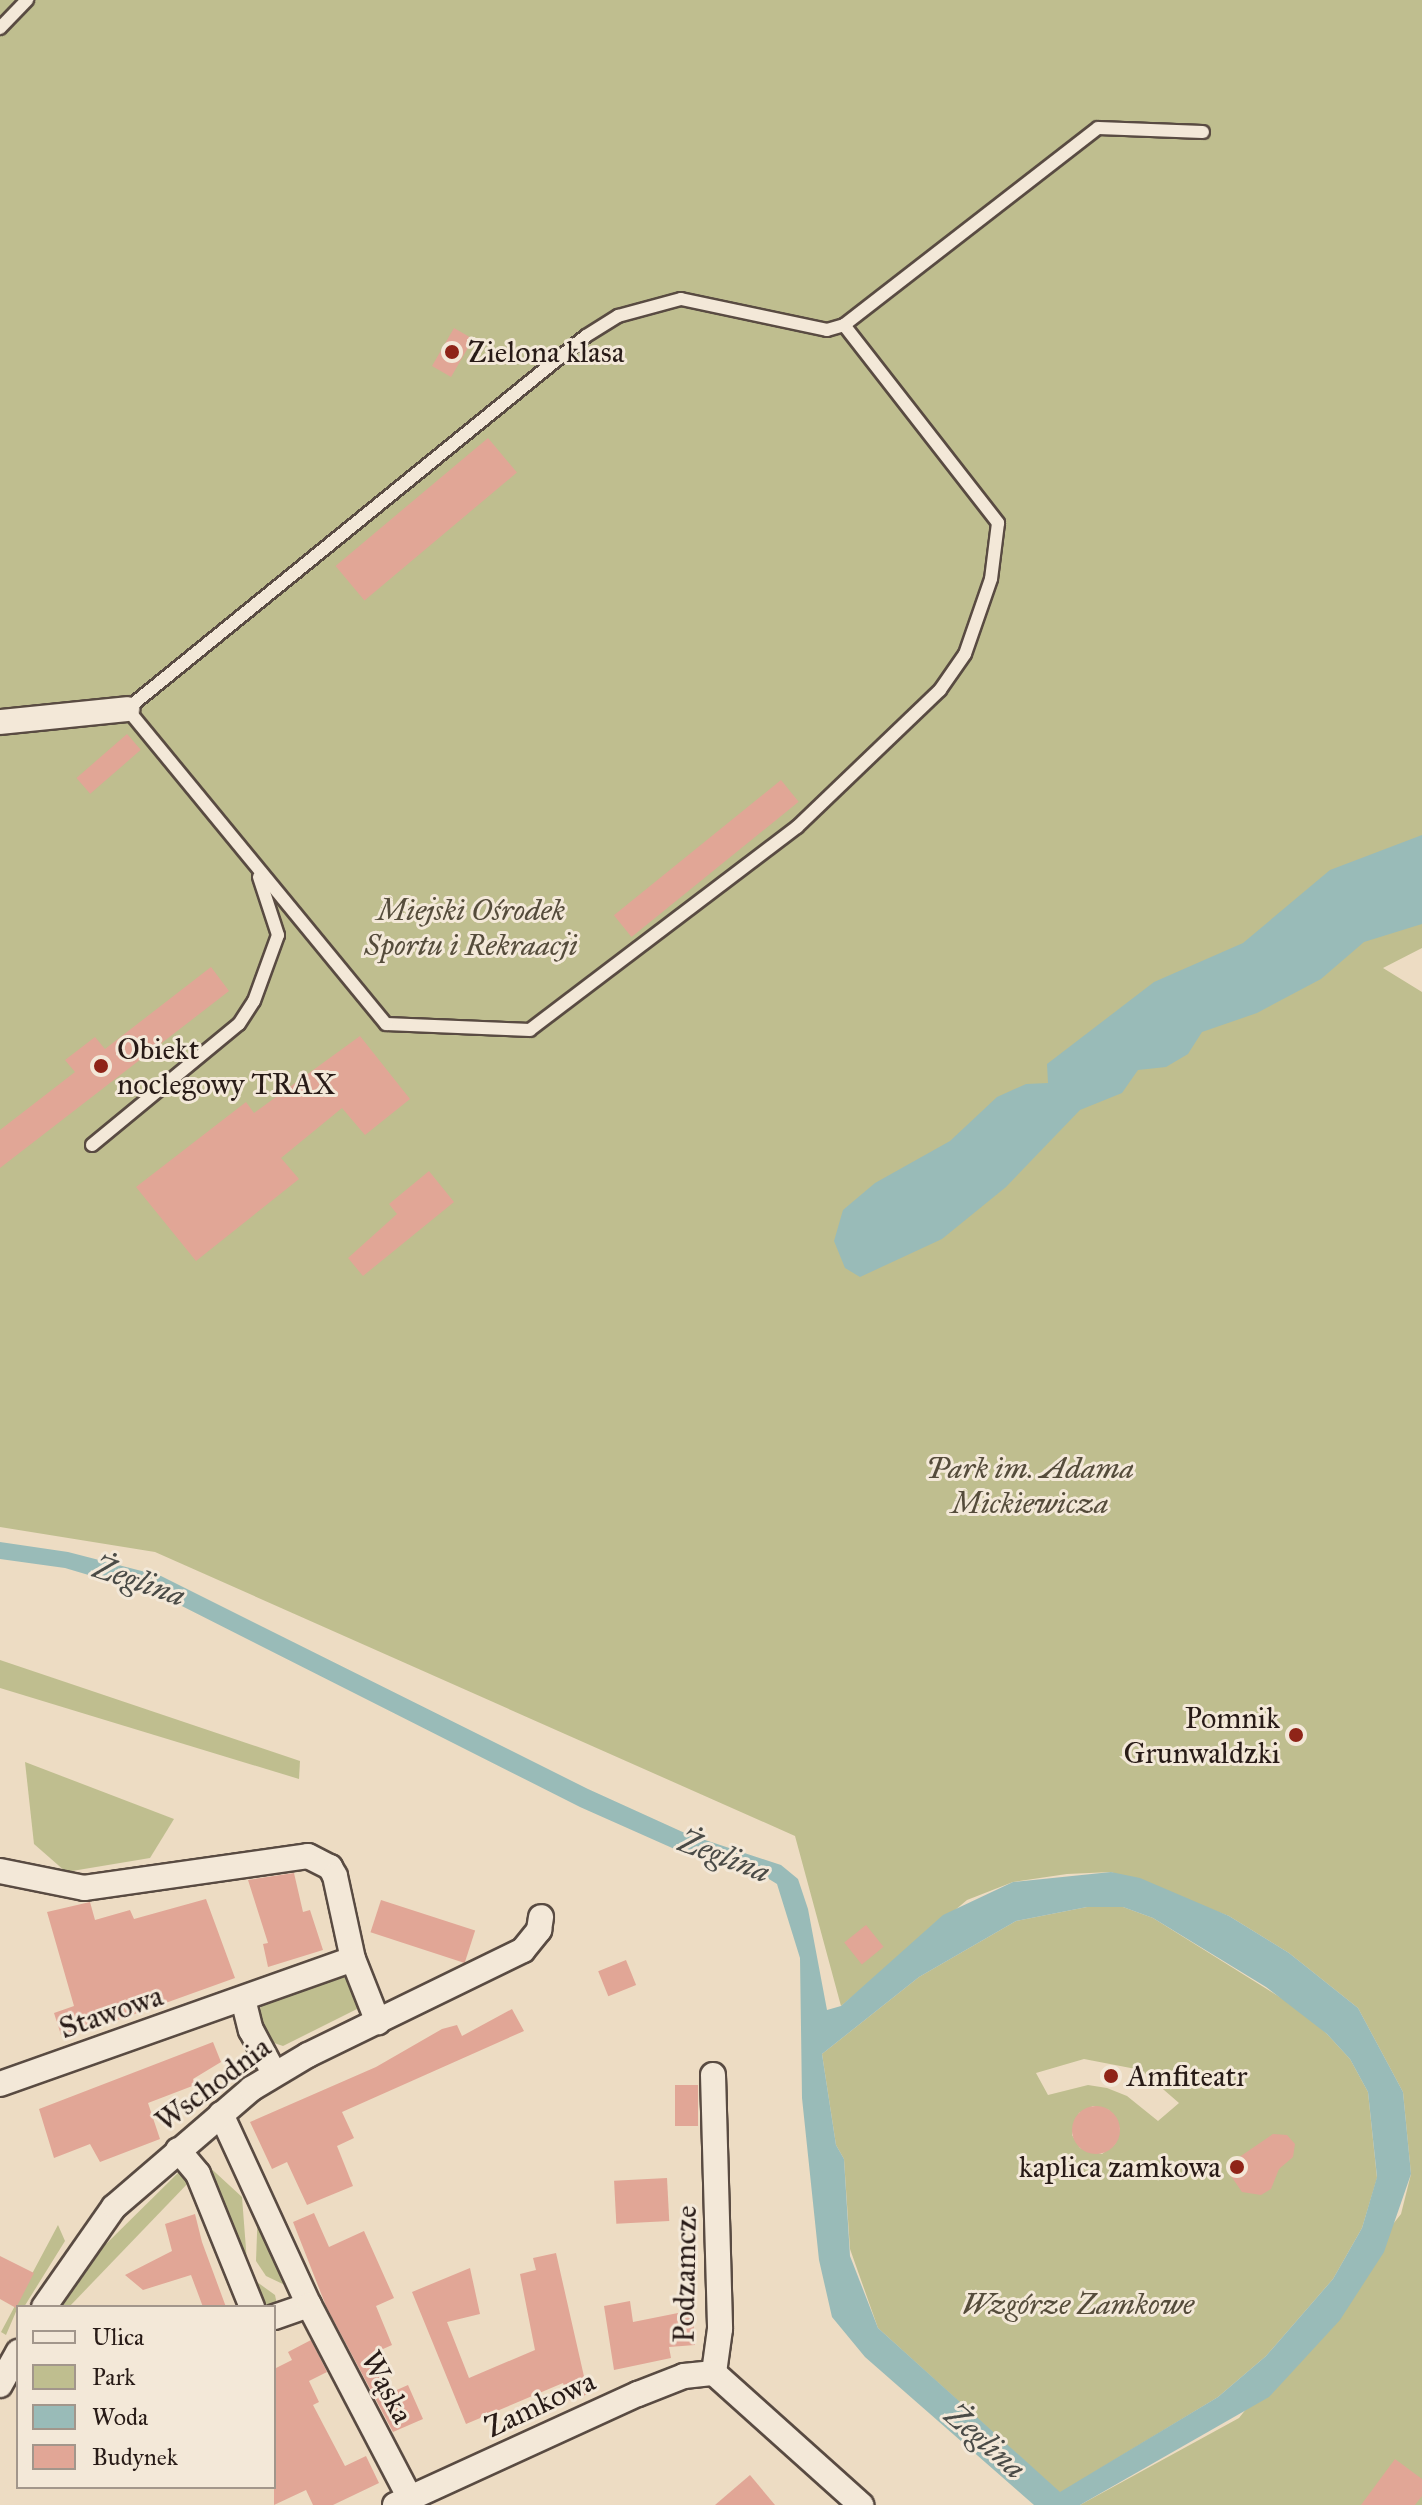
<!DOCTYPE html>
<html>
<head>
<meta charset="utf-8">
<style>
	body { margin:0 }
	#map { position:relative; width:1422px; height:2505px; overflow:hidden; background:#eddcc3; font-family:"IM FELL Great Primer",serif }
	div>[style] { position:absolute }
	.green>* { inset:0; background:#bfbe8f }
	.water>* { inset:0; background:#99bbb8 }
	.building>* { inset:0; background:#e1a696; transform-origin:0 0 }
	.round { border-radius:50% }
	.roads { filter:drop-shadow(2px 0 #594b42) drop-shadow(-2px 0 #594b42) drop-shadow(0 2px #594b42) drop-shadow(0 -2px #594b42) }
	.lane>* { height:12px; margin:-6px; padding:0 6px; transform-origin:6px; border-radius:6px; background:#f3e8d8 }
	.street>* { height:24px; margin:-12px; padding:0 12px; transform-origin:12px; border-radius:12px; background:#f3e8d8 }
	.dots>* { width:22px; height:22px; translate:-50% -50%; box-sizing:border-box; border:4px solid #f3e8d8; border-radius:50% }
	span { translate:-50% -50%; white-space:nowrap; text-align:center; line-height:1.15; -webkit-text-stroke:6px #f3e8d8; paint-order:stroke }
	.poi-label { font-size:30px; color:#281b17 }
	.left { translate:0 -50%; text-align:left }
	.right { translate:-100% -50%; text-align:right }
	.park-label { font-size:30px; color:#554c3b; font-style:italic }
	.street-label { font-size:30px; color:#281b17 }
	.water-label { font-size:32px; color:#4a4b47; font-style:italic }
	.legend { position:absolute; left:16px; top:2305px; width:260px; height:184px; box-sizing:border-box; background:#f3e8d8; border:2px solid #a2968b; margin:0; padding:10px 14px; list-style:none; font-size:24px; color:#281b17 }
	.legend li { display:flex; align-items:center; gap:16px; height:40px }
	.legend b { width:40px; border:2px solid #a2968b }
</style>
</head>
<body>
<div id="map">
	<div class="green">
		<div style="clip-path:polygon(0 0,1422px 0,1422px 948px,1383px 968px,1422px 992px,1422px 2505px,1080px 2505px,1239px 2418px,1401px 2214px,1411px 2174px,1403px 2092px,1358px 2008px,1289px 1953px,1229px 1916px,1111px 1872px,1067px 1874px,1013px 1882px,967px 1900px,841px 2006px,795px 1836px,155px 1552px,0 1527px)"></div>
		<div style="clip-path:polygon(0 1660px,300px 1761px,299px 1779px,0 1688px)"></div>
		<div style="clip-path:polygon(25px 1762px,174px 1819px,150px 1858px,66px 1872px,34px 1844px)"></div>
		<div style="clip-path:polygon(evenodd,1087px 1907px,1123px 1907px,1153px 1918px,1302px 2011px,1327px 2034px,1350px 2059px,1368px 2092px,1377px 2178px,1362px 2228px,1333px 2279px,1266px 2356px,1218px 2397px,1060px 2493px,878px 2328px,850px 2249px,844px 2159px,836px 2145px,822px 2054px,919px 1977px,1016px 1921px,1087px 1907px,1084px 2059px,1141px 2070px,1179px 2103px,1158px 2121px,1127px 2096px,1107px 2088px,1088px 2085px,1048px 2095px,1036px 2073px,1084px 2059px,1087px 1907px,1093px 2106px,1109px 2110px,1120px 2129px,1115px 2144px,1102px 2154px,1080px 2148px,1072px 2135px,1079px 2113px,1093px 2106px)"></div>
		<div style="clip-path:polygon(343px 1974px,351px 1978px,361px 2007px,283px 2046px,274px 2043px,259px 2016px,262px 2000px)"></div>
		<div style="clip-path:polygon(204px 2162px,242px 2197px,247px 2262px,257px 2282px,275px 2295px,278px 2309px,261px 2304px)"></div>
		<div style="clip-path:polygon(184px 2167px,192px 2179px,69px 2307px,62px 2307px,104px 2246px)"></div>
		<div style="clip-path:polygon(258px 2207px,287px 2286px,266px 2276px,256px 2261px)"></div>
		<div style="clip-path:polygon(58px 2225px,65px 2241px,24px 2307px,18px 2307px,6px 2335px,1px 2332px)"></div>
	</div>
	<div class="water">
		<div style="clip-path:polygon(1422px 835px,1422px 924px,1364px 942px,1321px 979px,1257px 1013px,1202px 1032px,1188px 1054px,1166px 1067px,1138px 1070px,1122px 1093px,1080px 1110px,1006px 1187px,942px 1239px,860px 1277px,845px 1268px,834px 1241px,843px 1210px,875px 1183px,950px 1141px,997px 1097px,1026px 1084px,1048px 1083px,1047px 1064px,1154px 982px,1243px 943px,1330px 870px)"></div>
		<div style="clip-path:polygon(evenodd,0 1542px,68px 1552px,161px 1576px,588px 1789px,687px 1834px,781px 1865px,798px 1879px,808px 1909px,827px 2010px,841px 2006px,943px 1915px,1013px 1882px,1111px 1872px,1140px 1878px,1229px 1916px,1289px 1953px,1358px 2008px,1403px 2092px,1411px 2174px,1384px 2252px,1340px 2320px,1269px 2397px,1080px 2505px,1034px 2505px,865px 2357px,832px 2317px,819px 2260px,802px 2098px,800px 1958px,777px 1884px,756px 1871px,679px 1851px,580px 1807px,166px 1598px,65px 1568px,0 1559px,0 1542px,1087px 1907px,1123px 1907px,1153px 1918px,1266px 1987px,1327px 2034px,1350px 2059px,1368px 2092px,1377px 2177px,1362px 2228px,1333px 2279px,1266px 2356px,1218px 2397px,1060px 2492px,878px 2328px,850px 2256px,844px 2159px,836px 2145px,822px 2054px,919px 1977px,1016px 1921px,1087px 1907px)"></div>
	</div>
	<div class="building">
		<div style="left:454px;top:328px;width:22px;height:44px;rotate:30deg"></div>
		<div style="left:488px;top:438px;width:45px;height:199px;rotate:50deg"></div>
		<div style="left:127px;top:734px;width:21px;height:67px;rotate:49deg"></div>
		<div style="left:781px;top:780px;width:28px;height:215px;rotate:51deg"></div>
		<div style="clip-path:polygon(211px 967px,229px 991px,0 1168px,0 1130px,75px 1072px,65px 1060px,95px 1037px,105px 1049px)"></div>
		<div style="clip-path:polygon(360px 1036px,410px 1099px,365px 1135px,342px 1108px,281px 1158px,299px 1179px,196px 1261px,136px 1187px,246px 1102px,254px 1113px)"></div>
		<div style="clip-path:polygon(429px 1171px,454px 1202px,363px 1276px,348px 1258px,397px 1214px,389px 1204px)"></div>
		<div style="clip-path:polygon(294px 1873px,303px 1912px,310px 1910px,323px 1950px,268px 1967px,263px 1944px,268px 1943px,248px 1880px)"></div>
		<div style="clip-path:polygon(206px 1899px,235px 1978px,121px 2019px,61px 2035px,54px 2013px,74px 2006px,47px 1912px,90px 1902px,95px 1920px,130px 1910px,134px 1919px)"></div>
		<div style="left:381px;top:1900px;width:99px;height:34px;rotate:18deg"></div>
		<div style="left:866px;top:1925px;width:28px;height:28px;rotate:51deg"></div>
		<div style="left:626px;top:1960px;width:27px;height:30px;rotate:68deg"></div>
		<div style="clip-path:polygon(512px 2009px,524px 2031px,342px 2112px,354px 2138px,337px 2146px,353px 2186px,307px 2205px,287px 2162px,272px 2169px,250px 2122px,376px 2067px,442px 2029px,457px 2025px,462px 2036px)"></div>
		<div style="clip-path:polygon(213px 2042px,221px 2062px,193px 2079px,195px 2085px,148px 2103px,160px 2139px,100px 2162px,90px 2144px,54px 2158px,39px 2109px)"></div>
		<div style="left:675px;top:2085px;width:23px;height:41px"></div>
		<div class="round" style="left:1072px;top:2106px;width:48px;height:48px"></div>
		<div style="clip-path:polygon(1273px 2134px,1287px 2135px,1295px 2144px,1293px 2157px,1279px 2169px,1271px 2189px,1261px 2195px,1242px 2192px,1231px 2176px,1235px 2160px)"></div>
		<div style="left:667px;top:2178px;width:43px;height:53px;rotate:87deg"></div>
		<div style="clip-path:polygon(314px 2213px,329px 2247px,364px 2231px,394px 2298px,376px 2306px,392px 2345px,374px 2353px,390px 2393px,408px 2385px,423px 2419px,393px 2432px,326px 2306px,293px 2222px)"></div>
		<div style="clip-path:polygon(195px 2214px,202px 2242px,226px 2307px,203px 2307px,191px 2275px,143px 2290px,125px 2275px,172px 2251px,165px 2224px)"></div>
		<div style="clip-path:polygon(556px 2253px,588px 2394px,570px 2401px,563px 2383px,466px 2424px,412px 2292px,470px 2268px,480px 2314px,447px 2322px,469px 2378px,535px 2350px,520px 2274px,536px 2270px,533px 2258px)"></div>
		<div style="clip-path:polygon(0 2256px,34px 2273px,16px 2308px,0 2299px)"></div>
		<div style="clip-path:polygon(630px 2301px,633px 2322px,693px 2310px,695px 2345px,669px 2347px,671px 2358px,614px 2370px,604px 2306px)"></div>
		<div style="clip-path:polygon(311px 2340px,327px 2372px,309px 2381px,319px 2402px,313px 2405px,345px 2466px,366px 2456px,379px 2483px,333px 2505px,313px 2505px,306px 2490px,274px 2505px,274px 2369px,292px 2360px,288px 2352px)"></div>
		<div style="clip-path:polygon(1395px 2459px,1422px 2479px,1422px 2496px,1415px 2505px,1361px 2505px)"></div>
		<div style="clip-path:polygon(750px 2475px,775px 2505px,715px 2505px)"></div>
	</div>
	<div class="roads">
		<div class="lane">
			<div style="left:0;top:28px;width:39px;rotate:-46deg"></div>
			<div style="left:681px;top:299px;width:149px;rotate:12deg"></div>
			<div style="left:827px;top:330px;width:18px;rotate:-16deg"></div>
			<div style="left:844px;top:325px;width:251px;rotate:52.1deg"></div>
			<div style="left:998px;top:523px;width:56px;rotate:97.1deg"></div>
			<div style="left:991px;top:579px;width:79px;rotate:109.1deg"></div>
			<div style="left:965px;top:654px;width:44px;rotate:124.8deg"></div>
			<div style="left:940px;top:690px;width:198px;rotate:136.2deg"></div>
			<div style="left:797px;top:827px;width:335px;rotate:142.8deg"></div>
			<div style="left:530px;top:1030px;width:144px;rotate:-177.6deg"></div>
			<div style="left:386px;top:1024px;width:408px;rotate:-129.4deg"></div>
			<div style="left:127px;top:709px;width:591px;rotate:-39.1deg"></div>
			<div style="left:586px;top:336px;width:38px;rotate:-32deg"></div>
			<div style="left:618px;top:316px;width:65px;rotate:-15.1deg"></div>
			<div style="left:844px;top:325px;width:321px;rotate:-37.8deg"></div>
			<div style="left:1098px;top:128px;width:105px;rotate:2.2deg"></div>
			<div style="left:92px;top:1145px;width:190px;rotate:-39.5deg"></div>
			<div style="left:239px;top:1024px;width:27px;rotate:-57deg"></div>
			<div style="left:254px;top:1001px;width:70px;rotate:-70deg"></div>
			<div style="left:278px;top:935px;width:61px;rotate:-108.1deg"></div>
		</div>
		<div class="street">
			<div style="left:0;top:722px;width:128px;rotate:-5.8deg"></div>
			<div style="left:0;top:1871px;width:86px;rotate:11.4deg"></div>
			<div style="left:84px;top:1888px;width:226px;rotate:-8.1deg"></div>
			<div style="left:308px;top:1856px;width:25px;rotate:27deg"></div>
			<div style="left:330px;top:1867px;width:10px;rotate:61deg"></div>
			<div style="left:335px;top:1876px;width:85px;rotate:77.8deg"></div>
			<div style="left:243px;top:1999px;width:32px;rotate:76deg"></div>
			<div style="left:251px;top:2030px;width:49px;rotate:61.9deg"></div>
			<div style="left:713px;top:2075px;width:254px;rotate:88.4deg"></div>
			<div style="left:720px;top:2329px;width:44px;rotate:97.8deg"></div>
			<div style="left:0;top:2084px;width:374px;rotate:-19.5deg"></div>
			<div style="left:353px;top:1959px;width:68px;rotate:68.4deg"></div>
			<div style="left:221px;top:2114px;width:210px;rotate:65.3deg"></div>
			<div style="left:309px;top:2305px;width:37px;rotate:161deg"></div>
			<div style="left:178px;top:2150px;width:31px;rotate:50deg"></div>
			<div style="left:198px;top:2174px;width:144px;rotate:67.9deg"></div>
			<div style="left:309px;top:2305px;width:218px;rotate:62.4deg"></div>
			<div style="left:44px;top:2307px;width:122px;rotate:-55deg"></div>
			<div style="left:114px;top:2207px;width:181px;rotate:-40.7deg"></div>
			<div style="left:251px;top:2089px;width:66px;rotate:-30.8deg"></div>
			<div style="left:308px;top:2055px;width:239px;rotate:-26deg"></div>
			<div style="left:523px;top:1950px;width:26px;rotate:-51deg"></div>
			<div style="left:539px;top:1930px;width:13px;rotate:-81deg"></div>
			<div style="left:714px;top:2373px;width:198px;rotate:41.9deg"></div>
			<div style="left:0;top:2385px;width:38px;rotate:-61deg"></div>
			<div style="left:395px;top:2505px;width:267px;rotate:-24.6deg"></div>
			<div style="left:638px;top:2394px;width:49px;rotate:-21.4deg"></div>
			<div style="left:684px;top:2376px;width:30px;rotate:-6deg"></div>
		</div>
	</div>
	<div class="dots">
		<div style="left:452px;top:352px;background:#8f2418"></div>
		<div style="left:101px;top:1066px;background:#8f2418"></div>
		<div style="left:1296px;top:1735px;background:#8f2418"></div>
		<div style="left:1111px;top:2076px;background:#8f2418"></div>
		<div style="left:1237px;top:2167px;background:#8f2418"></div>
	</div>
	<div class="poi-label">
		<span class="left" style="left:468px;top:352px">Zielona klasa</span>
		<span class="left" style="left:117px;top:1066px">Obiekt<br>noclegowy TRAX</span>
		<span class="right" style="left:1280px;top:1735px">Pomnik<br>Grunwaldzki</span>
		<span class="left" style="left:1127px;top:2076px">Amfiteatr</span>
		<span class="right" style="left:1221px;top:2167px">kaplica zamkowa</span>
	</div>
	<div class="park-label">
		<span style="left:471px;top:927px">Miejski Ośrodek<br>Sportu i Rekraacji</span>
		<span style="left:1030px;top:1485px">Park im. Adama<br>Mickiewicza</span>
		<span style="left:1078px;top:2304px">Wzgórze Zamkowe</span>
	</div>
	<div class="street-label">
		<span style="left:111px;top:2012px;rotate:-19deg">Stawowa</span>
		<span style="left:213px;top:2084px;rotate:-37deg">Wschodnia</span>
		<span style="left:685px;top:2274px;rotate:-89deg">Podzamcze</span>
		<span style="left:387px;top:2387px;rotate:62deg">Wąska</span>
		<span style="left:540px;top:2404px;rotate:-25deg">Zamkowa</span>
	</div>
	<div class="water-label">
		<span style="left:139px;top:1582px;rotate:19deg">Żeglina</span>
		<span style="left:724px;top:1857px;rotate:21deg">Żeglina</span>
		<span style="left:985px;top:2442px;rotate:41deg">Żeglina</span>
	</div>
	<ul class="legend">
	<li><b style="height:10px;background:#f3e8d8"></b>Ulica</li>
	<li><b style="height:22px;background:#bfbe8f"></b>Park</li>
	<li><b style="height:22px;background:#99bbb8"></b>Woda</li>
	<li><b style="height:22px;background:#e1a696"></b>Budynek</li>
	</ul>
</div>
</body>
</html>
